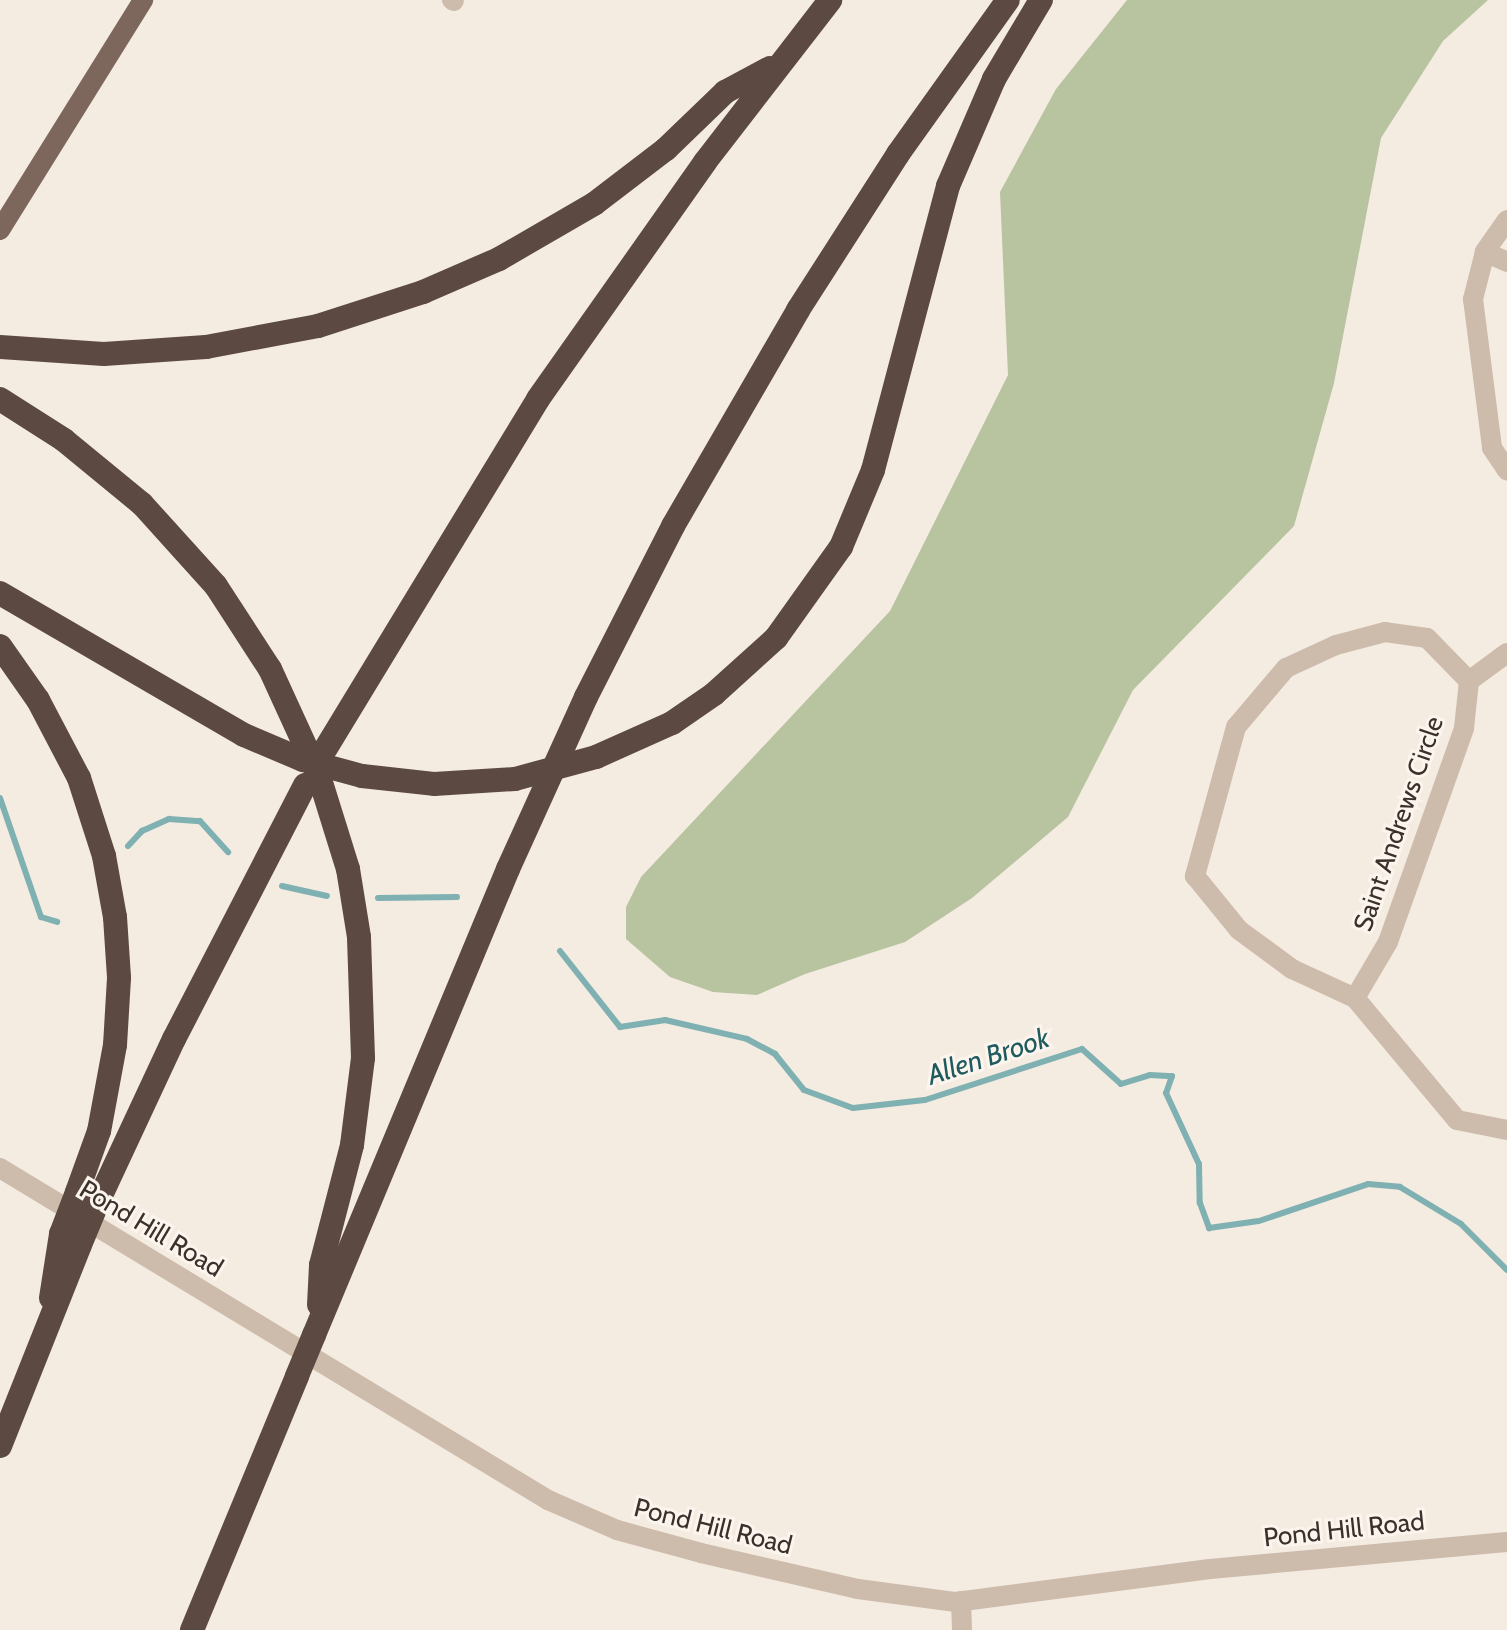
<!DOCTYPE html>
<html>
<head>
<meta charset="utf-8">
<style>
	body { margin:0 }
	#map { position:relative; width:1507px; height:1630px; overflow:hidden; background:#f4ebe1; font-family:Cabin,sans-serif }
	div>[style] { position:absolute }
	.green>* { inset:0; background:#b8c4a0 }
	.stream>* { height:6px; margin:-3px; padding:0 3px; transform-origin:3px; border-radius:3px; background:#7fb0b2 }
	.minor>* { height:20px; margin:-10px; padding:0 10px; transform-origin:10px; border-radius:10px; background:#cdbbac }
	.major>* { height:20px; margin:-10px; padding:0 10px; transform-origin:10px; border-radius:10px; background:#7d675c }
	.highway>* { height:24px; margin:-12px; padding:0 12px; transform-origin:12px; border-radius:12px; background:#5c4a42 }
	.highway-bridge>* { height:24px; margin:-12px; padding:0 12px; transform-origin:12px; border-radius:12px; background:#5c4a42 }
	span { translate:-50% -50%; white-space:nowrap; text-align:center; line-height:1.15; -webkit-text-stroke:6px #fbf5ee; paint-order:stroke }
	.street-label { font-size:26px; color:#3b302b }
	.water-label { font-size:28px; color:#1f5a5e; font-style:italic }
</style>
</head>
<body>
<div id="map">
	<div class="green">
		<div style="clip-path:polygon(1127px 0,1488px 0,1443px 41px,1381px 138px,1334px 383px,1294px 526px,1133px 690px,1068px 817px,972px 898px,905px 942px,805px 974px,757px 995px,713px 992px,670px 977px,626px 939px,626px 907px,641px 877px,890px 611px,1008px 375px,1000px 192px,1056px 89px)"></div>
	</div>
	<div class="stream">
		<div style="left:0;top:798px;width:126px;rotate:71deg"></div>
		<div style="left:41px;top:917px;width:17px;rotate:17deg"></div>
		<div style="left:128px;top:846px;width:21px;rotate:-47deg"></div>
		<div style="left:142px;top:831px;width:30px;rotate:-24deg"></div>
		<div style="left:169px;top:819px;width:31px;rotate:4deg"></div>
		<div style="left:200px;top:821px;width:42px;rotate:47.9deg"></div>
		<div style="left:282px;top:886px;width:46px;rotate:12.5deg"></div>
		<div style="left:378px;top:898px;width:79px;rotate:-0.7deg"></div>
		<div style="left:560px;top:951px;width:97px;rotate:51.7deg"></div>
		<div style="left:620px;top:1027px;width:46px;rotate:-8.8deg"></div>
		<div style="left:665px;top:1020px;width:84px;rotate:13deg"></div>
		<div style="left:747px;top:1039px;width:32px;rotate:28deg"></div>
		<div style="left:775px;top:1054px;width:46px;rotate:51.1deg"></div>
		<div style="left:804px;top:1090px;width:52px;rotate:20.2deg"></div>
		<div style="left:853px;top:1108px;width:72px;rotate:-6.3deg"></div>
		<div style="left:925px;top:1100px;width:165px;rotate:-18deg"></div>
		<div style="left:1082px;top:1049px;width:52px;rotate:41.9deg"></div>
		<div style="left:1121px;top:1084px;width:30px;rotate:-17deg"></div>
		<div style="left:1150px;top:1075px;width:22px;rotate:3deg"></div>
		<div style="left:1172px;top:1076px;width:18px;rotate:109deg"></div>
		<div style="left:1166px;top:1093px;width:78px;rotate:65.1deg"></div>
		<div style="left:1199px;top:1164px;width:39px;rotate:89deg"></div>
		<div style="left:1200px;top:1203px;width:27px;rotate:70deg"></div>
		<div style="left:1209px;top:1228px;width:50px;rotate:-8deg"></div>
		<div style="left:1259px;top:1221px;width:115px;rotate:-18.7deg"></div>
		<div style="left:1368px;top:1184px;width:32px;rotate:5deg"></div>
		<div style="left:1400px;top:1187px;width:71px;rotate:31.2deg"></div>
		<div style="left:1461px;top:1224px;width:65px;rotate:45deg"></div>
	</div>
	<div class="minor">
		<div style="left:452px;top:0;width:2px;rotate:27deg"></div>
		<div style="left:1507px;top:220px;width:39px;rotate:125deg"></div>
		<div style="left:1485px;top:252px;width:49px;rotate:104.3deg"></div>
		<div style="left:1473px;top:299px;width:150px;rotate:82.7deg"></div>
		<div style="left:1492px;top:448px;width:27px;rotate:56deg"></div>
		<div style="left:1485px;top:252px;width:24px;rotate:24deg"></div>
		<div style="left:1469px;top:681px;width:47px;rotate:-36.4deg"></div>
		<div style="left:1355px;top:998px;width:65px;rotate:-59.5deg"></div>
		<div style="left:1388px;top:942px;width:227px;rotate:-70.4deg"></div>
		<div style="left:1464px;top:728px;width:47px;rotate:-83.9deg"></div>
		<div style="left:1469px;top:681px;width:60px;rotate:-134.3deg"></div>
		<div style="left:1427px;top:638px;width:42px;rotate:-171.9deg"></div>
		<div style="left:1385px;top:632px;width:51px;rotate:165.1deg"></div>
		<div style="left:1336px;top:645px;width:55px;rotate:155.3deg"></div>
		<div style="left:1286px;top:668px;width:77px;rotate:130.3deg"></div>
		<div style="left:1236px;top:727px;width:155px;rotate:105.4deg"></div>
		<div style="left:1195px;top:876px;width:70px;rotate:50.8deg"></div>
		<div style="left:1239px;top:930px;width:66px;rotate:36.3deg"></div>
		<div style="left:1292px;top:969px;width:69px;rotate:24.7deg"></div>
		<div style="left:1355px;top:998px;width:159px;rotate:50.1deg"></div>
		<div style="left:1457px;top:1120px;width:51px;rotate:11.3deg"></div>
		<div style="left:0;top:1168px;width:641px;rotate:31.21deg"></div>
		<div style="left:548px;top:1500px;width:75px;rotate:23.5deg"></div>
		<div style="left:617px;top:1530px;width:87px;rotate:15.3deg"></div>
		<div style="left:701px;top:1553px;width:161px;rotate:12.9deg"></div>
		<div style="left:858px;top:1589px;width:99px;rotate:7.6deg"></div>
		<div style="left:956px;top:1602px;width:256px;rotate:-7.4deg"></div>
		<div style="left:1210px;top:1569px;width:298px;rotate:-5.2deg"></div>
		<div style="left:961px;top:1601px;width:29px;rotate:88deg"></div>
	</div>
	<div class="major">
		<div style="left:0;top:230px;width:271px;rotate:-58.1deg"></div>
	</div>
	<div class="highway">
		<div style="left:0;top:347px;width:104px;rotate:3.9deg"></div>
		<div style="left:104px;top:354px;width:102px;rotate:-3.9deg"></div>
		<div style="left:206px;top:347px;width:114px;rotate:-10.6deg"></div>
		<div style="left:318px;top:326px;width:110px;rotate:-17.9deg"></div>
		<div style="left:423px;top:292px;width:83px;rotate:-23.5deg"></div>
		<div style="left:499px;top:259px;width:110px;rotate:-30.1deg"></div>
		<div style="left:594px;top:204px;width:91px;rotate:-37.4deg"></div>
		<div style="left:666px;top:149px;width:82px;rotate:-44deg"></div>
		<div style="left:725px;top:92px;width:51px;rotate:-28.1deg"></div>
		<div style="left:0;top:399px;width:76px;rotate:32.6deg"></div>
		<div style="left:64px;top:440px;width:101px;rotate:39.4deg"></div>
		<div style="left:142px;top:504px;width:110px;rotate:47.9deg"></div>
		<div style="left:216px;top:586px;width:99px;rotate:57deg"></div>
		<div style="left:0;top:593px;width:282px;rotate:30.2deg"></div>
		<div style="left:244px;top:735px;width:64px;rotate:23deg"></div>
		<div style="left:303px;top:760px;width:61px;rotate:15.2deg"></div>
		<div style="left:362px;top:776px;width:72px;rotate:6.3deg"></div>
		<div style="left:434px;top:784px;width:81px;rotate:-3.5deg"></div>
		<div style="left:515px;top:779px;width:84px;rotate:-15.2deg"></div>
		<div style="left:596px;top:757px;width:83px;rotate:-24.1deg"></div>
		<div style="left:672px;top:723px;width:51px;rotate:-34.6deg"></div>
		<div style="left:714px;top:694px;width:84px;rotate:-42.1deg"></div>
		<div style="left:776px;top:638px;width:112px;rotate:-54.5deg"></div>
		<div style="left:841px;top:547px;width:83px;rotate:-67.4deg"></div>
		<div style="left:873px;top:470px;width:294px;rotate:-75.2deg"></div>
		<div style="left:948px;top:186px;width:116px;rotate:-66.7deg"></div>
		<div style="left:994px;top:79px;width:92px;rotate:-59.3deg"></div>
		<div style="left:0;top:646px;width:66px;rotate:54.9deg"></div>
		<div style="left:38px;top:700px;width:88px;rotate:62.3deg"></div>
		<div style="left:79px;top:778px;width:82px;rotate:72.2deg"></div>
		<div style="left:104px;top:856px;width:62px;rotate:79.8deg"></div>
		<div style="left:115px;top:917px;width:61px;rotate:86.2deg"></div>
		<div style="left:119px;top:978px;width:67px;rotate:93.4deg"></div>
		<div style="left:115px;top:1045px;width:87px;rotate:100.5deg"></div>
		<div style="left:99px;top:1131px;width:65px;rotate:109.8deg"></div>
		<div style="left:586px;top:697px;width:192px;rotate:-63deg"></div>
		<div style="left:673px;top:526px;width:250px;rotate:-59.9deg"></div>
		<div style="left:798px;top:310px;width:185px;rotate:-57.3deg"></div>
		<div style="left:898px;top:154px;width:189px;rotate:-54.5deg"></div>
		<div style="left:326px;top:748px;width:408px;rotate:-58.7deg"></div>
		<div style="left:538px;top:399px;width:290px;rotate:-54.8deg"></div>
		<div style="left:705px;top:162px;width:205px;rotate:-52.3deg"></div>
		<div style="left:97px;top:1204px;width:182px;rotate:-65deg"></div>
		<div style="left:174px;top:1039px;width:286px;rotate:-62.7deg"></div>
		<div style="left:51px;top:1298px;width:65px;rotate:-81.1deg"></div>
		<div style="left:319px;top:1305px;width:40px;rotate:-87.1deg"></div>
		<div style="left:321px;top:1265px;width:124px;rotate:-75.5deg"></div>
		<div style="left:352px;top:1145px;width:88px;rotate:-82.8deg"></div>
		<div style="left:363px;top:1058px;width:121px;rotate:-91.9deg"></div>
		<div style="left:359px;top:937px;width:69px;rotate:-99.2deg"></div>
		<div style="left:314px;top:1335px;width:505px;rotate:-67.4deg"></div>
		<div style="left:0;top:1446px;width:216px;rotate:-68.3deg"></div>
		<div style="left:192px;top:1630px;width:275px;rotate:-67.5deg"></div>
	</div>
	<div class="highway-bridge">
		<div style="left:270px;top:669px;width:118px;rotate:65.4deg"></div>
		<div style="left:319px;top:776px;width:97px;rotate:72.7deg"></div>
		<div style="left:508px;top:869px;width:189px;rotate:-65.6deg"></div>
		<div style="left:61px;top:1234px;width:45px;rotate:-69.1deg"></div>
		<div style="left:80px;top:1245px;width:44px;rotate:-67.5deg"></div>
		<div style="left:297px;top:1376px;width:44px;rotate:-67.5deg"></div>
	</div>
	<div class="street-label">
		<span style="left:1399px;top:824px;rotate:-71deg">Saint Andrews Circle</span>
		<span style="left:151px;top:1229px;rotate:31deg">Pond Hill Road</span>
		<span style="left:713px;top:1527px;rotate:14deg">Pond Hill Road</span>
		<span style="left:1344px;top:1530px;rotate:-6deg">Pond Hill Road</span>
	</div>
	<div class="water-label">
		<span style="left:988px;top:1056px;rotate:-18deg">Allen Brook</span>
	</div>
</div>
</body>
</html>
